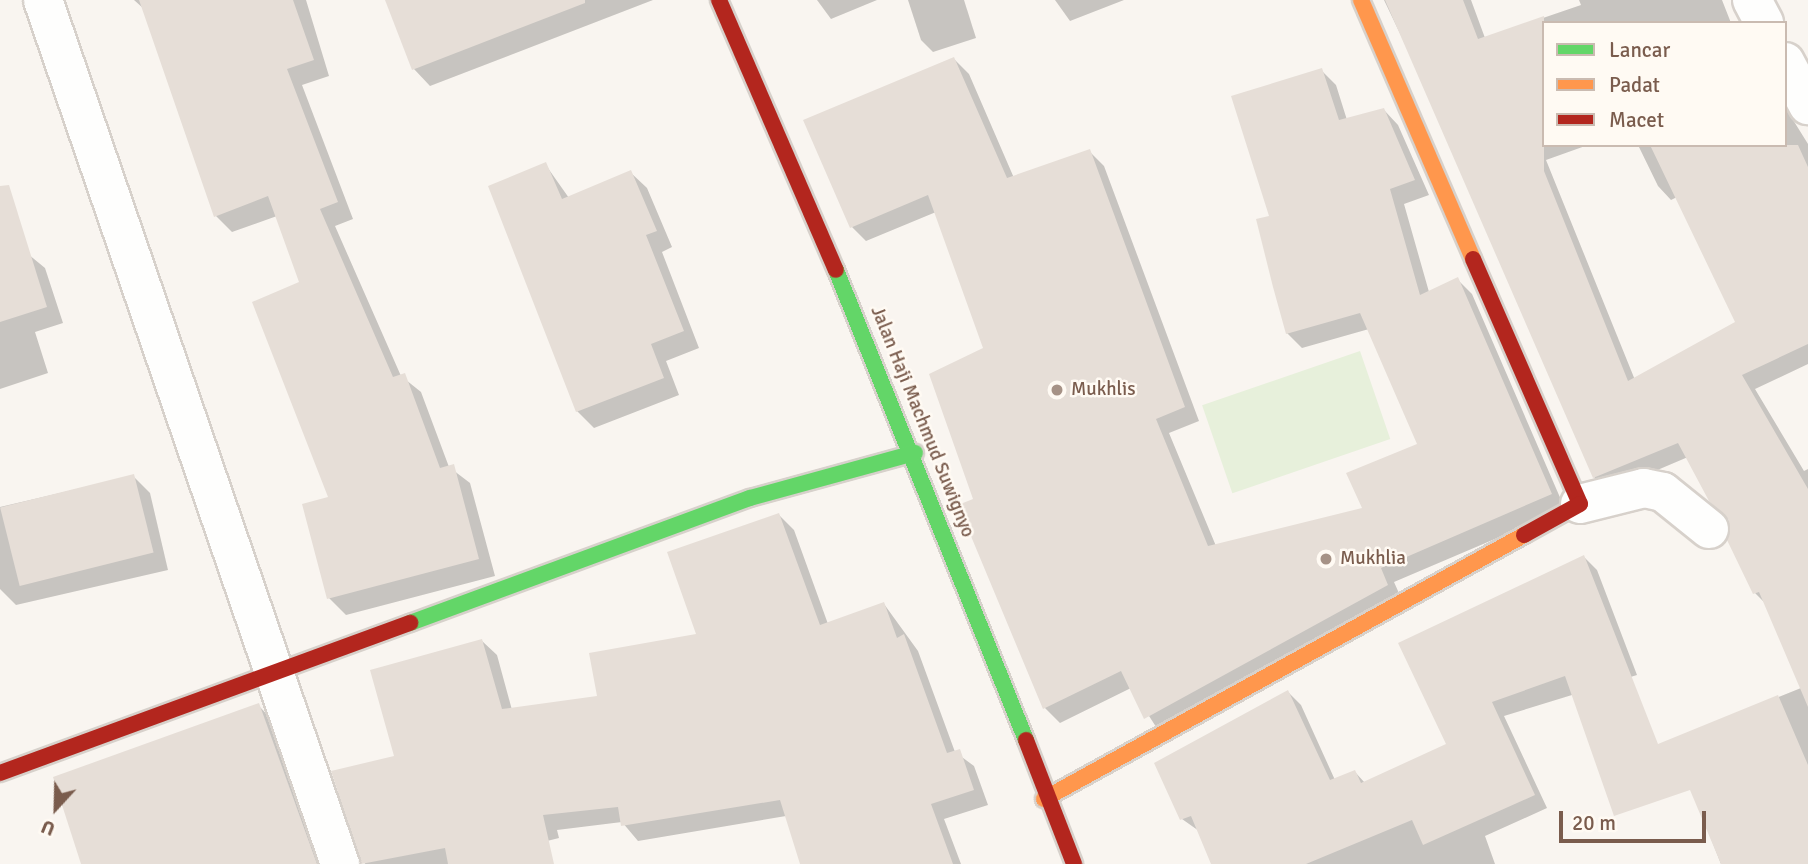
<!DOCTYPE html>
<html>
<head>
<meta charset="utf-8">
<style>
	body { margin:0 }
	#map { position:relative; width:1808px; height:864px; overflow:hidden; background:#f9f5f0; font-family:Signika,sans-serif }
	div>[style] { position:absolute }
	.green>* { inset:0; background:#e7f0db; transform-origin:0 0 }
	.shadow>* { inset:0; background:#0003 }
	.building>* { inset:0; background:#e6ded7; transform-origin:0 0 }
	.roads { filter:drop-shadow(2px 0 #d7d1cb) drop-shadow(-2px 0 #d7d1cb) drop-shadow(0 2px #d7d1cb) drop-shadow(0 -2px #d7d1cb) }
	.street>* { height:38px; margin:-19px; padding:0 19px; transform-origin:19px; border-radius:19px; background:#fefefd }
	.fast>* { height:16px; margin:-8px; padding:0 8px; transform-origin:8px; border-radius:8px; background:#63d668 }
	.slow>* { height:16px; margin:-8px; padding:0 8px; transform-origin:8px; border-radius:8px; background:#ff974d }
	.jam>* { height:16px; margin:-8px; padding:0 8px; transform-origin:8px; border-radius:8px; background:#b3261e }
	.dots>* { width:19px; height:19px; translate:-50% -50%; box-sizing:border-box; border:4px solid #fffaf3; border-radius:50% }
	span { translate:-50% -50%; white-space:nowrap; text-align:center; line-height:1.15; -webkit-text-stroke:5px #fffaf3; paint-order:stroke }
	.poi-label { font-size:19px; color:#7a5c4d }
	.left { translate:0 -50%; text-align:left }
	.street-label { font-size:19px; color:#7a5c4d }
	.legend { position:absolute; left:1542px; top:21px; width:245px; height:126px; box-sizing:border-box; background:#fffaf3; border:2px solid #cabbb1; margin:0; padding:9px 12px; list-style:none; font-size:21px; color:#7a5c4d }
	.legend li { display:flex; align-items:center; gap:14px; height:35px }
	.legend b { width:35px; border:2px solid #cabbb1 }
	.north { position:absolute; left:21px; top:773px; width:70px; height:70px; -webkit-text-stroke:5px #fffaf3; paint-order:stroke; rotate:202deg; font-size:19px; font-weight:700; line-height:28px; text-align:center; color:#7a5c4d }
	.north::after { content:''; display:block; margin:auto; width:24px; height:32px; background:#7a5c4d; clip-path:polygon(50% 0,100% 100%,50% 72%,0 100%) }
	.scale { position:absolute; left:1559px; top:811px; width:147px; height:32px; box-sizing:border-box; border:4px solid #7a5c4d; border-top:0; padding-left:9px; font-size:21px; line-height:24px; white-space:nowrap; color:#7a5c4d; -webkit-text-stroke:5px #fffaf3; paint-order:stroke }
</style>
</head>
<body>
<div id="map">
	<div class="green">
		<div style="left:1360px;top:351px;width:93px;height:167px;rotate:71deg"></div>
	</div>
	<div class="shadow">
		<div style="clip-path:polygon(134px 0,306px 0,329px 76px,302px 85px,353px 219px,335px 226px,401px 376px,421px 392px,449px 467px,470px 483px,495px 576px,346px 615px,329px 598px,331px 498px,301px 283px,277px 216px,232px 232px,216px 216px,144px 9px)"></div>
		<div style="clip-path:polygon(387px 0,653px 0,430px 86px,414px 69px)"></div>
		<div style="clip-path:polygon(817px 0,877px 0,831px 19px)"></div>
		<div style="clip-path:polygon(908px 0,964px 0,976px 38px,933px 52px,921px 40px)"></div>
		<div style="clip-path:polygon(1055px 0,1124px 0,1070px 21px)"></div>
		<div style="clip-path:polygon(1384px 0,1471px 0,1485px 38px,1581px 5px,1579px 0,1722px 0,1731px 23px,1544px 23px,1544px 145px,1588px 145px,1546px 160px,1635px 380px,1737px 322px,1677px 197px,1671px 200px,1658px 186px,1638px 145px,1785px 145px,1785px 107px,1808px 144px,1808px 364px,1755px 389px,1804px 471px,1808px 469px,1808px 864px,1721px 864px,1672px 740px,1801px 688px,1767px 605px,1755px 593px,1731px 520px,1688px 457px,1608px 491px,1594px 477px,1462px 163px)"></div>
		<div style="clip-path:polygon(954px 59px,969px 74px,1014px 178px,1089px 151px,1104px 166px,1199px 421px,1169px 433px,1216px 546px,1364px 509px,1419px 445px,1369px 329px,1302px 348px,1287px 333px,1272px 217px,1321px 70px,1336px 85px,1347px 120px,1384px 110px,1398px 125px,1429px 195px,1404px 204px,1429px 292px,1457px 279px,1472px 294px,1565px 509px,1394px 582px,1402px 600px,1160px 733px,1131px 688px,1060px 723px,1045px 708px,961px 505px,976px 500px,985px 349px,936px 212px,866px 241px,852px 227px)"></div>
		<div style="clip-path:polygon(545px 164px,569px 198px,630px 172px,647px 188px,672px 247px,662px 252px,699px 348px,666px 361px,679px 395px,594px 428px,577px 411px)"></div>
		<div style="clip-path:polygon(0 231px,45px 268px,63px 323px,35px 332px,48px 373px,0 389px)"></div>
		<div style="clip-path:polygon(133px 476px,150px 493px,168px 570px,16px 605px,0 589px,0 507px)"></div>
		<div style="clip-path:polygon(779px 515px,794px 530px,828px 624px,884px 604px,918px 651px,955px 752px,974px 766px,988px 805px,944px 819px,961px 864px,802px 864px,786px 816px,638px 841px,622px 822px,557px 830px,559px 838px,455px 864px,365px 864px,333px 772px,397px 757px,482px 641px,497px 655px,512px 710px,599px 698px,699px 635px)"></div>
		<div style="clip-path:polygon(1584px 557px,1597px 570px,1637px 675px,1504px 716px,1547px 808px,1485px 836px,1495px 864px,1213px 864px,1199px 831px,1182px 819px,1288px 692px,1301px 705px,1335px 780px,1355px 772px,1365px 783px,1449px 745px)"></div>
		<div style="clip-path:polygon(258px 705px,276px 724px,327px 864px,83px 864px)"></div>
	</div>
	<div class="building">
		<div style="clip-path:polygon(139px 0,293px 0,314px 60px,287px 69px,338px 202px,320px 209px,393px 377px,405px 373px,440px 468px,454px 464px,479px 559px,327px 599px,302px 504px,328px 497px,252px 302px,299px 282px,268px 196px,214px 217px)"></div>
		<div style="clip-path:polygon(385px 0,585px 0,585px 3px,412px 70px)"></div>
		<div style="clip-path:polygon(1385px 0,1463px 0,1478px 39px,1544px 16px,1544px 171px,1628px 381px,1735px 322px,1650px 145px,1798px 145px,1808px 167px,1808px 344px,1742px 375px,1808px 489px,1808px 707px,1759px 592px,1753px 594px,1727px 540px,1729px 520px,1709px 501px,1678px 443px,1593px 478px)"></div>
		<div style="clip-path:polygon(954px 57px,1007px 178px,1090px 149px,1185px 407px,1156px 419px,1208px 546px,1362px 508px,1346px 473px,1417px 444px,1360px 313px,1286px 334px,1273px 287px,1256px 219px,1269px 216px,1231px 96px,1322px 68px,1339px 120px,1384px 108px,1415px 180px,1390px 189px,1420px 295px,1458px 277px,1552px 494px,1381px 568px,1388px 585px,1144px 719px,1121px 671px,1043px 709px,958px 505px,973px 499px,929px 374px,983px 348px,928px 195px,850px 228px,803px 120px)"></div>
		<div style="clip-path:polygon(546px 162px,562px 199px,631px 170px,657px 231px,646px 235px,684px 331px,651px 344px,664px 378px,576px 412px,488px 186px)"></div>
		<div style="clip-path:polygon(9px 185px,47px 307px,0 322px,0 186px)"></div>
		<div style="left:134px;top:474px;width:81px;height:138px;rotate:76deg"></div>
		<div style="clip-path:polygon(779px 513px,820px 625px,884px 602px,897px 638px,904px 634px,947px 753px,960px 749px,974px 790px,931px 804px,953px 864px,800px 864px,780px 800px,621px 826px,618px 807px,543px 815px,554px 864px,448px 864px,445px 848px,361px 864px,331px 771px,394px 756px,370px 670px,482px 639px,502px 709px,597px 696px,589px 653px,696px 634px,667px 552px)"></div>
		<div style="clip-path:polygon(1584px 555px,1658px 744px,1778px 695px,1808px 765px,1808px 864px,1721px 864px,1690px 790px,1614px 816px,1565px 676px,1492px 702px,1535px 795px,1423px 845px,1412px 820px,1306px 864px,1211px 864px,1191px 816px,1180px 820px,1154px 763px,1288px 690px,1330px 780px,1355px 770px,1361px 783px,1446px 744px,1398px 643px)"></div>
		<div style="clip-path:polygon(259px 703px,317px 864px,81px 864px,53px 777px)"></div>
	</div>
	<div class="roads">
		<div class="street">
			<div style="left:43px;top:0;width:914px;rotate:71.03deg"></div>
			<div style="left:1752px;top:0;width:26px;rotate:62deg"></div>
			<div style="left:1785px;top:62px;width:49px;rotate:61.9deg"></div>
			<div style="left:1580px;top:504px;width:66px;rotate:-14deg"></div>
			<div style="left:1644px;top:488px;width:19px;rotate:12deg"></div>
			<div style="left:1663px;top:492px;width:59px;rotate:38.8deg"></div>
		</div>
		<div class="fast">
			<div style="left:836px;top:270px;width:507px;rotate:67.99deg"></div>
			<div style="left:410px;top:623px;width:362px;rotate:-20.2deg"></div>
			<div style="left:750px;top:498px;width:171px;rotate:-15.3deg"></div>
		</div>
		<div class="slow">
			<div style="left:1361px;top:0;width:282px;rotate:66.6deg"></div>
			<div style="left:1044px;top:799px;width:548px;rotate:-28.81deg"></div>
		</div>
		<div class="jam">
			<div style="left:719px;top:0;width:294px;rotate:66.6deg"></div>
			<div style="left:1473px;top:259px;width:267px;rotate:66.4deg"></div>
			<div style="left:1580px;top:504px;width:64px;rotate:151deg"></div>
			<div style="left:1026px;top:740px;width:133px;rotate:68.8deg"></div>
			<div style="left:0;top:773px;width:437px;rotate:-20.1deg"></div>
		</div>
	</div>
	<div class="dots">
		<div style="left:1057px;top:390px;background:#a69286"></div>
		<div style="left:1326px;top:559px;background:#a69286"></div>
	</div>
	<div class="poi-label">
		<span class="left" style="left:1071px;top:390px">Mukhlis</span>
		<span class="left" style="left:1340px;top:559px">Mukhlia</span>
	</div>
	<div class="street-label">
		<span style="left:922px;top:422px;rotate:68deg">Jalan Haji Machmud Suwignyo</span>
	</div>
	<ul class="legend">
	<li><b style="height:9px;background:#63d668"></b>Lancar</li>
	<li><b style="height:9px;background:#ff974d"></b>Padat</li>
	<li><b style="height:9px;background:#b3261e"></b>Macet</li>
	</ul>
	<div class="north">U</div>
	<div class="scale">20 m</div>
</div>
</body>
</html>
